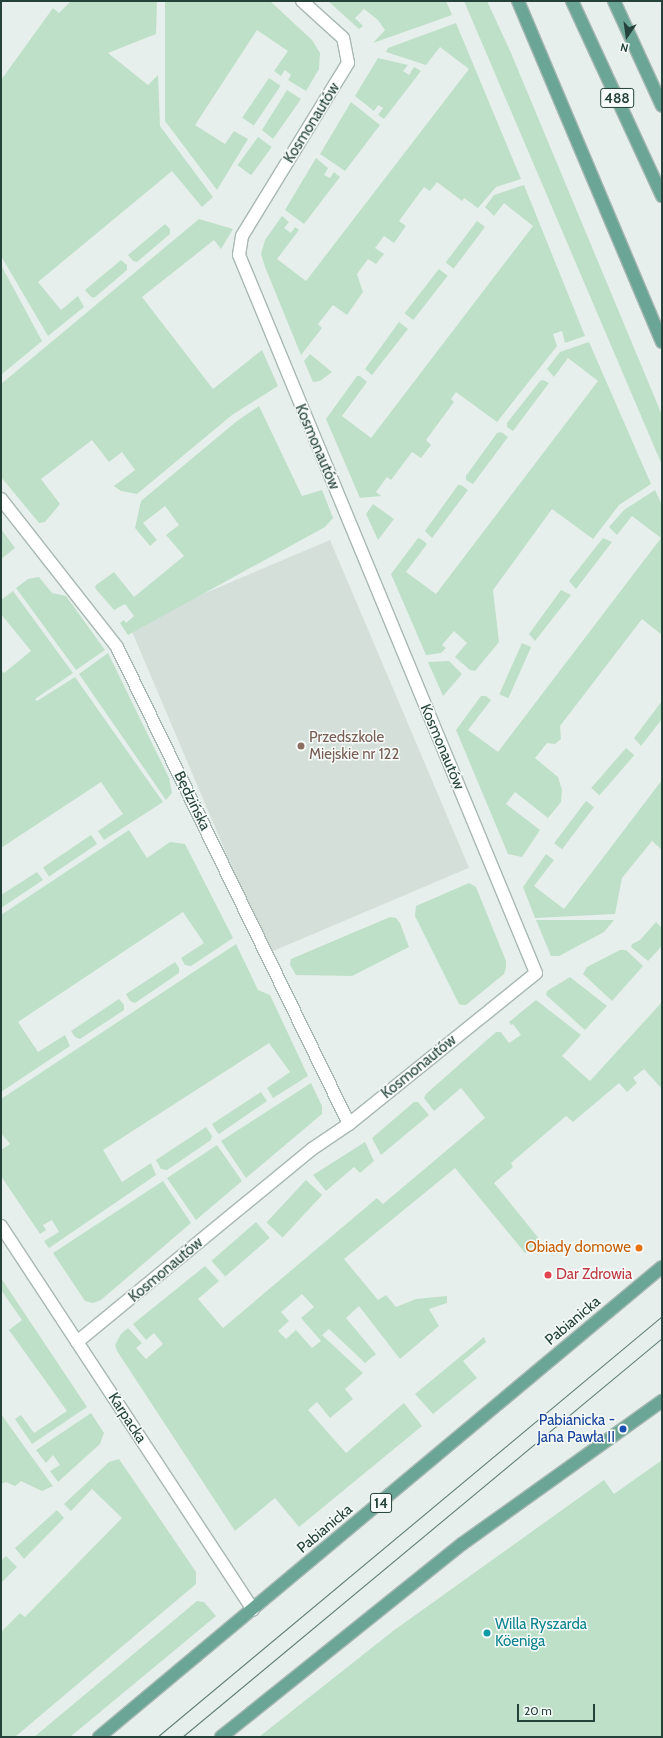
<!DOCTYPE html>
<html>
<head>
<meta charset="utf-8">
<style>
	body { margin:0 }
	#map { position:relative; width:663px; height:1738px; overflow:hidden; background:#e6efeb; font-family:Cabin,sans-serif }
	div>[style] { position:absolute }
	.built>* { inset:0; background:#d4dfda; transform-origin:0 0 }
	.green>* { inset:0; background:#bfe0c8; transform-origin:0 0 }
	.roads { filter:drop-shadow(1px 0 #a8b8b2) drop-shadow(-1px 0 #a8b8b2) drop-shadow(0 1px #a8b8b2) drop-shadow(0 -1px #a8b8b2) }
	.street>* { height:12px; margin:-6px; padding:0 6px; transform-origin:6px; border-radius:6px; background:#fff }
	.primary>* { height:12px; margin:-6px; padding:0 6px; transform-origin:6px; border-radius:6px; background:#6aa596 }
	.tram>* { height:1px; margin:-0.5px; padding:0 0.5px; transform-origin:0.5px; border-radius:0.5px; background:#5f7d75 }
	.dots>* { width:11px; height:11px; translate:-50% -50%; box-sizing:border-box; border:2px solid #f7fbf9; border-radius:50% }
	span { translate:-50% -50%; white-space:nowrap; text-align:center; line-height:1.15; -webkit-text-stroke:3px #f7fbf9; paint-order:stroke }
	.shield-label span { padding:1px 3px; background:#f7fbf9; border:1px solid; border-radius:3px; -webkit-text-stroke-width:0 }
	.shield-label { font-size:14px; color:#24423a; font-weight:700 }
	.street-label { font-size:15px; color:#24423a }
	.education-label { font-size:15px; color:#785e54 }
	.left { translate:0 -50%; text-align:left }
	.food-label { font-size:15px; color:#c56008 }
	.right { translate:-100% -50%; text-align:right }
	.health-label { font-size:15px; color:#be3a42 }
	.transit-label { font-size:15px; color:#164399 }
	.culture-label { font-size:15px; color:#0d838f }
	.frame { position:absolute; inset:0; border:2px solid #24423a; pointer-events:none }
	.north { position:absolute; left:607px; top:16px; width:40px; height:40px; -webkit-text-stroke:3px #f7fbf9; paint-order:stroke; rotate:193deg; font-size:11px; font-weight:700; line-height:16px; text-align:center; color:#24423a }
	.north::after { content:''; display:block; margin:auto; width:14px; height:18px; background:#24423a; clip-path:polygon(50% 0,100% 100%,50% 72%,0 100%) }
	.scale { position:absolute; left:517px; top:1704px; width:78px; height:18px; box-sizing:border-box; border:2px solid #24423a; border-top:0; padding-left:5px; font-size:12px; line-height:14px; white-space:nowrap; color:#24423a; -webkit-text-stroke:3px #f7fbf9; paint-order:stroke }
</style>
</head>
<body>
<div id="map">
	<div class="built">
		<div style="left:330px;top:540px;width:356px;height:218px;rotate:67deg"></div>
	</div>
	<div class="green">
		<div style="clip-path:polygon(71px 1px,157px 1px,156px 34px,108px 53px,148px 85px,158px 75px,160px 126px,213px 197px,202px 207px,172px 171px,38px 282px,61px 310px,78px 296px,84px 307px,48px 336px,1px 256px,1px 80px,53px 8px,59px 13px)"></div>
		<div style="clip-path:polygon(165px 1px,270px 1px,312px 40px,320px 53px,319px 69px,306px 91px,288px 80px,291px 75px,285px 70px,281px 76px,274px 71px,288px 51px,257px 30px,195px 125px,225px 144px,234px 131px,248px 139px,217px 190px,165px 121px)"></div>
		<div style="clip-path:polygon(328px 1px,446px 1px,452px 15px,373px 43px,385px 30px,378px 20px,364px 9px,355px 18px,363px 26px,359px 29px)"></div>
		<div style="clip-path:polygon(464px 1px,487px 1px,511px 53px,662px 415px,662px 465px)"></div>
		<div style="clip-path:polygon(456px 23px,521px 179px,496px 187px,478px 208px,464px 198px,462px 201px,437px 182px,430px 191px,424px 187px,399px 221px,406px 226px,394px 243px,384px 236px,375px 248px,384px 254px,376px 264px,368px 259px,357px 274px,363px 292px,347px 315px,333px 305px,318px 324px,322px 328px,301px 355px,265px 267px,261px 254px,265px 240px,282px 216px,289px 222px,284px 228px,291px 233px,295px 227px,299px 230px,277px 259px,306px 281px,469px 69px,440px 47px,426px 65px,386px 52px,388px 48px)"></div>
		<div style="clip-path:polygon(378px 58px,408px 65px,403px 71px,409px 75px,414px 67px,421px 71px,384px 119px,378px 115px,383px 108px,378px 105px,374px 111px,355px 96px)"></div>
		<div style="left:269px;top:78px;width:14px;height:48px;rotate:34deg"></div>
		<div style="clip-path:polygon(287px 90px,301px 99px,273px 139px,262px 130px)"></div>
		<div style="clip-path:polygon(351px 102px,380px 125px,345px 171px,320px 154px)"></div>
		<div style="left:258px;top:137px;width:17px;height:35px;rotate:36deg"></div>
		<div style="clip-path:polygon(316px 158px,328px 168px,324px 175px,330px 178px,334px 172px,340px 177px,304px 224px,285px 210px)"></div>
		<div style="clip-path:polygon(524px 185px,585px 336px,565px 343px,562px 331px,553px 334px,557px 346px,497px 422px,456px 392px,451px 399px,454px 402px,426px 440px,431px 445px,421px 458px,412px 452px,391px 480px,387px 477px,376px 492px,381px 496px,360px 498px,326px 419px,357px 376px,360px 376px,367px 382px,342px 416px,371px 438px,533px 226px,504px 203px,494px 216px,485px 207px,494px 195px)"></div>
		<div style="clip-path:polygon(199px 219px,233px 229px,221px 249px,214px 240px,142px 297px,213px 389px,262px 350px,278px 386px,232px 415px,137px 494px,121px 491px,114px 486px,135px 470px,122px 452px,109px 462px,92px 440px,41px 479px,60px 504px,45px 522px,39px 523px,1px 477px,1px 384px)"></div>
		<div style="left:477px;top:221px;width:10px;height:52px;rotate:37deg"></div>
		<div style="clip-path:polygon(165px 224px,170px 229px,170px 234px,137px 262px,133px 261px,128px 255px)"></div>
		<div style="clip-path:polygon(121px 260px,127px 265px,127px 270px,94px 298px,90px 296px,85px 290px)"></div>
		<div style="clip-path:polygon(1px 265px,42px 341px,1px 375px)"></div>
		<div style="left:439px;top:269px;width:11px;height:56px;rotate:38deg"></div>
		<div style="clip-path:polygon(399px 322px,408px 329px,372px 375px,365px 369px)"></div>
		<div style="clip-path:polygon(589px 342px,651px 484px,619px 505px,593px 539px,552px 509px,493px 590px,499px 642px,475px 671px,470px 670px,455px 657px,467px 643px,454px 631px,442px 645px,446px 648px,441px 653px,426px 655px,391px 574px,418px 538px,421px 539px,427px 544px,406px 572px,436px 594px,598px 381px,568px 358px,554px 377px,547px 369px,560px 352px)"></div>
		<div style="clip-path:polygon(310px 354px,332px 372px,320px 381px,313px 382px,304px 361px)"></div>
		<div style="clip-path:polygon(543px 380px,549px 383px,513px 431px,507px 427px,507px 423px,540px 381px)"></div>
		<div style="clip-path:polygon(259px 406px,302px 496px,322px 490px,333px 518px,325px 527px,128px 635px,120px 623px,124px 620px,126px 623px,134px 616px,125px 604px,114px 610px,95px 588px,96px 585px,114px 572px,134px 597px,184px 556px,166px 535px,179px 525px,165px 506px,143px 523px,157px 540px,150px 546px,135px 528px,141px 501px,237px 421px)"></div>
		<div style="clip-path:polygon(501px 432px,508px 437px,473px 484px,466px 480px,466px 476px,497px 433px)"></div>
		<div style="clip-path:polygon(458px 485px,461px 485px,468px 490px,432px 538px,425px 531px)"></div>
		<div style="clip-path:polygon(655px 490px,662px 505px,662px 635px,642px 619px,560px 726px,561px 739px,555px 744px,547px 743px,535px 758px,558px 777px,562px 790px,561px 802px,548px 818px,515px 792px,506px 804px,540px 830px,522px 857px,508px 854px,456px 730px,481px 696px,486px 696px,491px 700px,468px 730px,498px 752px,661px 538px,632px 516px,617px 535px,609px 527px,624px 510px)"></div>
		<div style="clip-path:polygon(373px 504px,394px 519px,378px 540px,366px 514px)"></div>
		<div style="clip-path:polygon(1px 529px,15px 548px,1px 559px)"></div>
		<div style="clip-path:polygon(603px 538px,612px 542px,576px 589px,569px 581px)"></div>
		<div style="clip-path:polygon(39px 577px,52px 593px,66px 596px,105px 650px,76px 670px,16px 588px,28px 579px)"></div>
		<div style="clip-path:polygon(561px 590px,571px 595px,535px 641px,529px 634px)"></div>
		<div style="clip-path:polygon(13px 591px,73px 673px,35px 699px,37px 701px,75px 677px,163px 802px,104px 840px,98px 831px,123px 814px,101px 782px,1px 848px,1px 670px,4px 673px,31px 651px,1px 614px,1px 600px)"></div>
		<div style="left:522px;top:643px;width:10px;height:56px;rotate:24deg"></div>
		<div style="clip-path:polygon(108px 653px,169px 778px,172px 793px,166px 800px,79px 674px)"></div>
		<div style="clip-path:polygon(449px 661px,462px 674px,443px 696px,428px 662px)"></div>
		<div style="clip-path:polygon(662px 701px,662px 719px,641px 746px,634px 738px)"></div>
		<div style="left:626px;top:748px;width:11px;height:53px;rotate:41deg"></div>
		<div style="clip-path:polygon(662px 780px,662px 850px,652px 841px,622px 878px,615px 914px,535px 918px,523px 887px,546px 854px,554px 860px,534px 886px,564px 909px)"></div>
		<div style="left:586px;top:801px;width:10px;height:53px;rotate:37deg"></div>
		<div style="clip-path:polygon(129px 830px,147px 858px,170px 842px,185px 844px,233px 938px,191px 966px,185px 965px,181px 958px,204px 943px,183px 912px,18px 1022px,38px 1052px,65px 1035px,70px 1046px,1px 1092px,1px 915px)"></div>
		<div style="left:91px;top:835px;width:11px;height:58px;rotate:56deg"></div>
		<div style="clip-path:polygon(37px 872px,43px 880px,1px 908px,1px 895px)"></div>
		<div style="clip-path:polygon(469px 883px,476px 887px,506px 961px,506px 968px,504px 974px,466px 1005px,462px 1005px,459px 1004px,415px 916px,416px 906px)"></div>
		<div style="clip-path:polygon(390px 917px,396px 918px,400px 923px,409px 947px,352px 976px,296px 975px,290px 965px,291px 959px)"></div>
		<div style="clip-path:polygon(536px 920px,614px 920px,604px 932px,559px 956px,551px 956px)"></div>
		<div style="clip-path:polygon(656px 922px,662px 928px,662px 946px,648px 961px,631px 947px,632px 944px,640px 940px)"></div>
		<div style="clip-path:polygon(236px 944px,258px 990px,270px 995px,308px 1076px,273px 1098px,267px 1088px,290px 1072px,269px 1043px,103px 1150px,122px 1182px,151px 1163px,156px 1175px,49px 1248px,44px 1241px,59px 1232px,52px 1220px,43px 1225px,46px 1230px,40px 1234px,1px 1176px,1px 1150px,10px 1144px,1px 1133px,1px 1099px)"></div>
		<div style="clip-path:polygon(620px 950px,626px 950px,643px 966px,612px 1001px,583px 974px,587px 967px)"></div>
		<div style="clip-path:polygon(175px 962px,179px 968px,179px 973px,135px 1003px,130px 1001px,126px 994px)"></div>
		<div style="clip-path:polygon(570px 977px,607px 1006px,585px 1030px,546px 995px,547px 991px)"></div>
		<div style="clip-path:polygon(119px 999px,124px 1005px,124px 1010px,80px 1039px,75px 1037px,71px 1031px)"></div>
		<div style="clip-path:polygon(evenodd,536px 1000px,581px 1035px,562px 1056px,590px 1081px,662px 1002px,662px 1089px,644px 1069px,633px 1078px,637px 1083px,627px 1092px,619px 1083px,573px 1122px,566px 1116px,511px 1163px,513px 1167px,494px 1183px,540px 1240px,525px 1253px,455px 1168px,344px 1259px,378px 1300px,386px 1295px,396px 1307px,416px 1299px,447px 1296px,447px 1303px,429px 1309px,439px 1326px,400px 1359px,359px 1306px,346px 1318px,376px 1354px,365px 1363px,329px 1329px,322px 1335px,363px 1373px,345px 1389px,353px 1399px,330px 1418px,317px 1402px,308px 1410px,346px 1453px,404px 1403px,422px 1426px,299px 1527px,275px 1498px,235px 1531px,117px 1351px,115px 1345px,121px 1334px,128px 1328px,142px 1343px,136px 1348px,146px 1359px,163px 1344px,154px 1333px,146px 1340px,133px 1324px,205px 1266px,219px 1281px,198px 1299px,223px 1328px,377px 1198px,383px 1204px,485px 1118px,461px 1088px,434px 1111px,424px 1098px,426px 1094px,496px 1032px,501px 1032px,509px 1043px,521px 1035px,513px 1024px,511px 1025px,509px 1022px,536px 1000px,302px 1294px,314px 1307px,301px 1318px,321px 1341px,312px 1348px,296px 1330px,286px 1339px,278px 1331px,289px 1321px,281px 1312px,302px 1294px)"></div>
		<div style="clip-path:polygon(311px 1083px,322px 1106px,322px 1114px,246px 1178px,221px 1141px)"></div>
		<div style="clip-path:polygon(261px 1092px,267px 1101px,219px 1134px,217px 1132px,212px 1124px)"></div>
		<div style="clip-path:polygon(414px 1102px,418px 1102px,429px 1115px,381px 1155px,372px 1138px)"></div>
		<div style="clip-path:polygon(206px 1127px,212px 1136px,211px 1140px,167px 1170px,161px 1169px,156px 1160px)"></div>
		<div style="clip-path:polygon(365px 1142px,374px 1161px,360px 1173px,354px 1167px,326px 1191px,313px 1175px)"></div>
		<div style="clip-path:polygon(217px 1145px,242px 1181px,196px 1220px,167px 1178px)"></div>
		<div style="left:306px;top:1180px;width:22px;height:58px;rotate:43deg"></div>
		<div style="clip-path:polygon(163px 1181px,191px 1223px,101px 1300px,93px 1303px,85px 1301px,53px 1253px)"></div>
		<div style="left:256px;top:1222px;width:21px;height:59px;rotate:49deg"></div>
		<div style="clip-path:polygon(1px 1278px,87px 1407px,32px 1444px,15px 1419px,21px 1415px,34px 1433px,67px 1411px,9px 1330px,22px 1320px,1px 1290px)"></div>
		<div style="clip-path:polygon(484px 1337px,486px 1342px,463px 1361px,477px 1378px,433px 1414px,415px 1394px)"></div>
		<div style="clip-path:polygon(91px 1413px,104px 1433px,100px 1444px,58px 1482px,50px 1471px,60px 1465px,53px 1455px,46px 1463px,36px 1450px)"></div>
		<div style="clip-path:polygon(1px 1414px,52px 1485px,53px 1486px,42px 1491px,21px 1481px,15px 1486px,6px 1482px,1px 1484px)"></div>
		<div style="clip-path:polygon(119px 1459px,196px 1572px,196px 1584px,15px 1737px,1px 1737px,1px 1632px,20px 1613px,25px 1617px,122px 1518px,92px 1489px,71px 1511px,64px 1504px,109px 1462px)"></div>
		<div style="clip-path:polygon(662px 1460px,662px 1737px,259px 1737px,393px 1631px,604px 1480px,614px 1494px)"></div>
		<div style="clip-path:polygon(57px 1510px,64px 1518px,24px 1559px,15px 1548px)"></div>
		<div style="clip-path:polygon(6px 1556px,17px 1567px,1px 1583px,1px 1561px)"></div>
		<div style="clip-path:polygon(197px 1601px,204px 1602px,216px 1616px,70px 1737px,34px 1737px)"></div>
	</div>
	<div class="roads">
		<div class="street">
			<div style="left:1px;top:499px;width:188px;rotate:51.9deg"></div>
			<div style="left:117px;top:647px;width:530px;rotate:64.06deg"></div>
			<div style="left:1px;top:1226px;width:459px;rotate:56.7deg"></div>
			<div style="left:77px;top:1342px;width:304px;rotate:-39.4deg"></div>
			<div style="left:312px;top:1149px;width:45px;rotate:-34deg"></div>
			<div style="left:349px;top:1124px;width:240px;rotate:-38.9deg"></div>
			<div style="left:536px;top:973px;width:777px;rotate:-112.47deg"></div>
			<div style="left:239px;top:255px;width:19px;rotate:-81deg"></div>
			<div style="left:242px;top:236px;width:203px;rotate:-58.5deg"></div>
			<div style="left:348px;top:63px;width:25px;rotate:-101deg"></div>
			<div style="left:343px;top:38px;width:55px;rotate:-137.9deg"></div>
		</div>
		<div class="primary">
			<div style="left:518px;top:1px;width:370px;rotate:67.1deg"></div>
			<div style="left:572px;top:1px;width:215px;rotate:65.2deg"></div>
			<div style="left:614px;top:1px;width:115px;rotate:65.4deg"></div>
			<div style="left:99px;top:1737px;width:733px;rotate:-39.86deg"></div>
			<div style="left:221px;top:1737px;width:309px;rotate:-38.7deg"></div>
			<div style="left:462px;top:1544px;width:246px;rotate:-35.6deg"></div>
		</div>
	</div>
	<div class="tram">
		<div style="left:157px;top:1737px;width:657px;rotate:-39.82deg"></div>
		<div style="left:182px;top:1737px;width:624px;rotate:-39.74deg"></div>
	</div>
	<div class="dots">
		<div style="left:301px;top:746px;background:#8d6e63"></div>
		<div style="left:639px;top:1248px;background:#e8710a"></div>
		<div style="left:548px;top:1275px;background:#e0444e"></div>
		<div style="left:623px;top:1429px;background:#1a4fb4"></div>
		<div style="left:487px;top:1633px;background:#0f9aa8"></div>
	</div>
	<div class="shield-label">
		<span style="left:617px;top:98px">488</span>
		<span style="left:381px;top:1503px">14</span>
	</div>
	<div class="street-label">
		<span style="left:312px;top:123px;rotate:-58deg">Kosmonautów</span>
		<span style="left:317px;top:447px;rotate:67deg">Kosmonautów</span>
		<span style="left:442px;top:747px;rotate:67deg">Kosmonautów</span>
		<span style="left:192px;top:801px;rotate:64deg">Będzińska</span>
		<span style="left:419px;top:1067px;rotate:-39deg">Kosmonautów</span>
		<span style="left:166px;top:1270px;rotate:-40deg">Kosmonautów</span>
		<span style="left:573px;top:1321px;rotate:-40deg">Pabianicka</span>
		<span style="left:127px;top:1418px;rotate:57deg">Karpacka</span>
		<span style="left:325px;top:1529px;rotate:-40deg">Pabianicka</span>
	</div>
	<div class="education-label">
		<span class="left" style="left:309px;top:746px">Przedszkole<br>Miejskie nr 122</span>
	</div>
	<div class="food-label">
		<span class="right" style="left:631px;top:1248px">Obiady domowe</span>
	</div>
	<div class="health-label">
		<span class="left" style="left:556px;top:1275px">Dar Zdrowia</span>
	</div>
	<div class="transit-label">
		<span class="right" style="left:615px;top:1429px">Pabianicka -<br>Jana Pawła II</span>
	</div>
	<div class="culture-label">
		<span class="left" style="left:495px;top:1633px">Willa Ryszarda<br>Köeniga</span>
	</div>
	<div class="frame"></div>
	<div class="north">N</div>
	<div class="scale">20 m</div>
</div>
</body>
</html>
